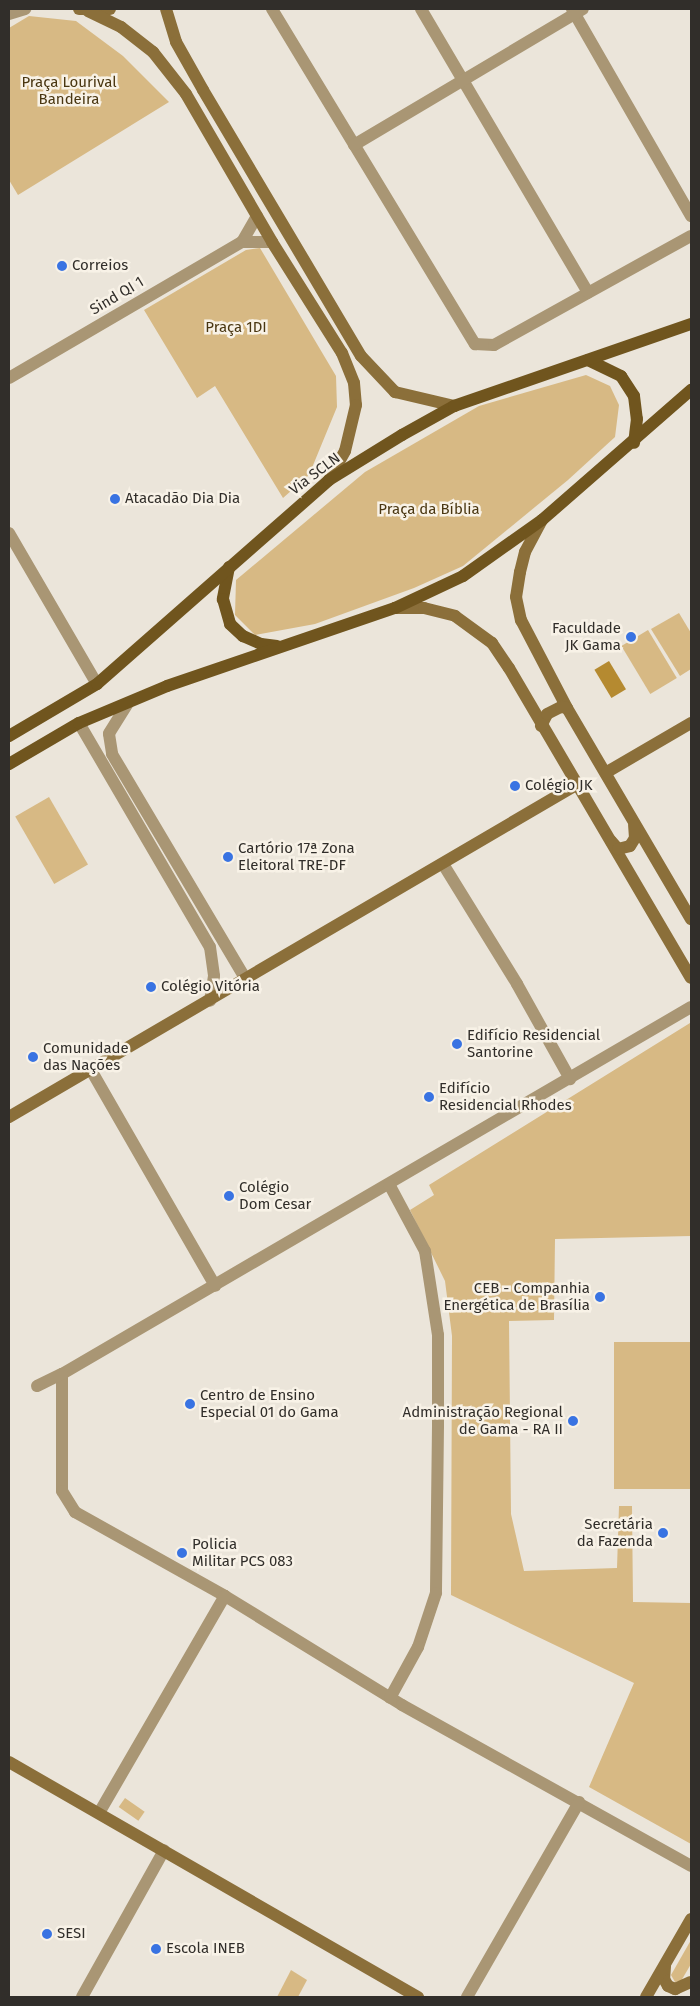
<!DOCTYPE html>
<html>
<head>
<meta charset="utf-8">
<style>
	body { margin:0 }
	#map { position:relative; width:700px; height:2006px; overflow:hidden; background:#ebe5da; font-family:"Fira Sans",sans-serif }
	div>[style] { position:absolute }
	.green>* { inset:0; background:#d7b984; transform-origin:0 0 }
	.water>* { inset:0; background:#b58a30; transform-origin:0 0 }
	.street>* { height:12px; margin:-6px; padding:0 6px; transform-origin:6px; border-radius:6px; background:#a99674 }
	.secondary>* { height:12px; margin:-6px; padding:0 6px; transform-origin:6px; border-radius:6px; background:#8b6f3a }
	.primary>* { height:12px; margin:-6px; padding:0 6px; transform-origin:6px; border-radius:6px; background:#70551e }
	.dots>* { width:14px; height:14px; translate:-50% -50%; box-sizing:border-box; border:2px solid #f8f2e7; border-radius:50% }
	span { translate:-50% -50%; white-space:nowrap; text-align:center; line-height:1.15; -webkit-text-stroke:5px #f8f2e7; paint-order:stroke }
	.park-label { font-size:15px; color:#493611 }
	.poi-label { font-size:15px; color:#312e2a }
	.left { translate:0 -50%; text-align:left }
	.right { translate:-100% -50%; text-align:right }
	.street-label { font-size:15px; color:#312e2a }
	.frame { position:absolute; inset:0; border:10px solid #312e2a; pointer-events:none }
</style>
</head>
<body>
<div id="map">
	<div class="green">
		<div style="clip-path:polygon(29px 16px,76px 21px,123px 56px,169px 102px,18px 195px,9px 180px,9px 28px)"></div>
		<div style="clip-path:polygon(260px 248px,336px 376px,337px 407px,309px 475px,283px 498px,215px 386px,197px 398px,144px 310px,246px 250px)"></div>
		<div style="clip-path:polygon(586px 375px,610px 386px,619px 405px,615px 437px,568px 480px,463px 566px,414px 588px,315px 624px,255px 635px,235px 615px,236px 580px,365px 472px,479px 406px)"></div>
		<div style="clip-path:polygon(679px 613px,691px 633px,691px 669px,680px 676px,651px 629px)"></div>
		<div style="left:648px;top:630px;width:56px;height:31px;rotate:59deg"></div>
		<div style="left:49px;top:797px;width:78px;height:39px;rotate:60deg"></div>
		<div style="clip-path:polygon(690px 1023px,691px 1236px,555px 1239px,554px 1320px,509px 1321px,511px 1514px,524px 1571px,617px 1568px,619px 1506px,632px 1506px,633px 1602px,691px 1603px,691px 1844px,589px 1787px,634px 1683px,451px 1595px,452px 1336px,445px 1281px,410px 1210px,434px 1195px,429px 1185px)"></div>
		<div style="left:691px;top:1342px;width:147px;height:77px;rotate:90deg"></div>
		<div style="left:125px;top:1798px;width:24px;height:11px;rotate:35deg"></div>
		<div style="clip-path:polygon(691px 1940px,691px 1964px,681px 1981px,675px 1982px,671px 1975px)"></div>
		<div style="clip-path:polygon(291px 1970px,307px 1980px,298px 1997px,277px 1997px)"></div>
	</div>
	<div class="water">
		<div style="left:609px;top:661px;width:33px;height:17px;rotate:59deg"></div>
	</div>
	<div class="street">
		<div style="left:272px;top:9px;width:392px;rotate:58.8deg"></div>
		<div style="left:475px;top:344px;width:19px;rotate:3deg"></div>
		<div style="left:494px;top:345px;width:225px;rotate:-29deg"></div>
		<div style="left:421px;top:9px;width:329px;rotate:59.5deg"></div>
		<div style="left:572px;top:9px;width:239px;rotate:60.1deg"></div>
		<div style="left:9px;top:14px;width:17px;rotate:-17deg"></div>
		<div style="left:354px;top:145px;width:266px;rotate:-30.7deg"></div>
		<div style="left:242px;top:242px;width:30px;rotate:-60deg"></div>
		<div style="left:9px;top:378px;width:270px;rotate:-30.3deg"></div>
		<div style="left:242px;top:242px;width:30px"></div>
		<div style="left:9px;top:533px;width:175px;rotate:59.8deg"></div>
		<div style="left:128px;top:703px;width:36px;rotate:122deg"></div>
		<div style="left:109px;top:734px;width:20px;rotate:81deg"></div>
		<div style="left:112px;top:754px;width:263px;rotate:59.3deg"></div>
		<div style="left:79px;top:723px;width:259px;rotate:59.7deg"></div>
		<div style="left:210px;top:947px;width:29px;rotate:82deg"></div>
		<div style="left:214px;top:976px;width:25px;rotate:99deg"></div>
		<div style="left:443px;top:864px;width:141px;rotate:58.3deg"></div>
		<div style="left:517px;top:984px;width:109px;rotate:60.8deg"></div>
		<div style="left:691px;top:1007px;width:728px;rotate:149.74deg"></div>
		<div style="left:62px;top:1374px;width:117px;rotate:90deg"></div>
		<div style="left:62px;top:1491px;width:25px;rotate:58deg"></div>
		<div style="left:75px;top:1512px;width:172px;rotate:29.2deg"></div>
		<div style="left:225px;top:1596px;width:208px;rotate:31.6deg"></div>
		<div style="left:402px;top:1705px;width:331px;rotate:29.1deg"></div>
		<div style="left:91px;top:1070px;width:249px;rotate:60.1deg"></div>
		<div style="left:389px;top:1184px;width:76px;rotate:61.8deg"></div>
		<div style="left:425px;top:1251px;width:85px;rotate:81.2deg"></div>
		<div style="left:438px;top:1335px;width:91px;rotate:90deg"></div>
		<div style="left:438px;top:1426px;width:167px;rotate:90.7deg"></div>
		<div style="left:436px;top:1593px;width:57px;rotate:108.4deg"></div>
		<div style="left:418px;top:1647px;width:58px;rotate:118.8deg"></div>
		<div style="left:37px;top:1386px;width:28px;rotate:-26deg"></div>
		<div style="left:99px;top:1813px;width:251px;rotate:-59.9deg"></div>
		<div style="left:82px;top:1997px;width:168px;rotate:-60.8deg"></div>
		<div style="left:467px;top:1997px;width:225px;rotate:-60.1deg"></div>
	</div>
	<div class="secondary">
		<div style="left:79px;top:9px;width:31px"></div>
		<div style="left:166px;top:9px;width:34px;rotate:73deg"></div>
		<div style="left:176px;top:42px;width:55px;rotate:60.6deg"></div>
		<div style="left:203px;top:90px;width:309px;rotate:59.3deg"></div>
		<div style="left:361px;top:356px;width:50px;rotate:46.6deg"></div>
		<div style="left:395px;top:392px;width:61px;rotate:13.3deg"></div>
		<div style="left:88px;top:11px;width:37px;rotate:26deg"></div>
		<div style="left:121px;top:27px;width:41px;rotate:38deg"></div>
		<div style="left:153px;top:52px;width:53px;rotate:51.8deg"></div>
		<div style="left:186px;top:94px;width:171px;rotate:59.8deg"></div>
		<div style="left:272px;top:242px;width:131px;rotate:57.8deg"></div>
		<div style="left:342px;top:353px;width:32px;rotate:68deg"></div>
		<div style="left:354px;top:383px;width:22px;rotate:85deg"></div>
		<div style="left:356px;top:405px;width:47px;rotate:103.4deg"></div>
		<div style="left:345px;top:451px;width:33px;rotate:119deg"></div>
		<div style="left:542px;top:520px;width:36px;rotate:118deg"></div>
		<div style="left:525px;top:552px;width:21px;rotate:104deg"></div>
		<div style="left:520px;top:572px;width:25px;rotate:99deg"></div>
		<div style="left:516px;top:597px;width:24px;rotate:78deg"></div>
		<div style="left:521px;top:620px;width:99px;rotate:62.4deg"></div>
		<div style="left:567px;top:708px;width:245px;rotate:59.6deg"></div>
		<div style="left:395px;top:608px;width:29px"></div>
		<div style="left:424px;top:608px;width:32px;rotate:14deg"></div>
		<div style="left:455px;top:616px;width:46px;rotate:36.1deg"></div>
		<div style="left:492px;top:643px;width:30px;rotate:56deg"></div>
		<div style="left:509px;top:668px;width:359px;rotate:59.6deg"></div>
		<div style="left:541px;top:726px;width:13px;rotate:-63deg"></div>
		<div style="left:547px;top:714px;width:16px;rotate:-27deg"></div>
		<div style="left:561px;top:707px;width:6px;rotate:9deg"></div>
		<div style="left:607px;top:772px;width:97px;rotate:-30.3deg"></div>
		<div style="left:611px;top:841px;width:11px;rotate:49deg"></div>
		<div style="left:618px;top:849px;width:12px;rotate:-14deg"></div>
		<div style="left:630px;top:846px;width:9px;rotate:-58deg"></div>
		<div style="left:635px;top:838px;width:13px;rotate:-94deg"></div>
		<div style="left:9px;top:1117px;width:657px;rotate:-30.35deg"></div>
		<div style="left:9px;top:1762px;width:472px;rotate:29.9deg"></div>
		<div style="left:665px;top:1966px;width:13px;rotate:94deg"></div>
		<div style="left:664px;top:1979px;width:8px;rotate:60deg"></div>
		<div style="left:668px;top:1986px;width:8px;rotate:23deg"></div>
		<div style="left:675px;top:1989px;width:17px;rotate:-24deg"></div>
		<div style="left:646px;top:1997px;width:90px;rotate:-60deg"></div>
	</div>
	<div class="primary">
		<div style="left:588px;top:360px;width:37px;rotate:26deg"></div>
		<div style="left:621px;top:376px;width:24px;rotate:57deg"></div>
		<div style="left:634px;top:396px;width:23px;rotate:83deg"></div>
		<div style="left:637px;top:419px;width:24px;rotate:97deg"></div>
		<div style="left:229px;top:567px;width:33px;rotate:101deg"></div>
		<div style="left:223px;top:599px;width:26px;rotate:74deg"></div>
		<div style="left:230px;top:624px;width:18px;rotate:43deg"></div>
		<div style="left:243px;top:636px;width:20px;rotate:24deg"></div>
		<div style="left:261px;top:644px;width:16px;rotate:7deg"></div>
		<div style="left:9px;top:736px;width:102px;rotate:-30.6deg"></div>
		<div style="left:97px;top:684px;width:309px;rotate:-41.3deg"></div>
		<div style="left:329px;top:480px;width:86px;rotate:-31.7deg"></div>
		<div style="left:402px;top:435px;width:60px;rotate:-29.1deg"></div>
		<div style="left:454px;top:406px;width:251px;rotate:-19.1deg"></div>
		<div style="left:9px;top:764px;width:81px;rotate:-30.4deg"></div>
		<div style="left:79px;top:723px;width:95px;rotate:-22.8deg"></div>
		<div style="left:167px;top:686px;width:241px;rotate:-18.9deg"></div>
		<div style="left:395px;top:608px;width:75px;rotate:-25.2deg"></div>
		<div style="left:463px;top:576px;width:97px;rotate:-35.3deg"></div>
		<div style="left:542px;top:520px;width:198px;rotate:-41.1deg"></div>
	</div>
	<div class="dots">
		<div style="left:62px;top:266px;background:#3973e2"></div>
		<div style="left:115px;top:499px;background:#3973e2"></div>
		<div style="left:631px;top:637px;background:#3973e2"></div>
		<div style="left:515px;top:786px;background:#3973e2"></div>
		<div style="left:228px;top:857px;background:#3973e2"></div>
		<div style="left:151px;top:987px;background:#3973e2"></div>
		<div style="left:457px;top:1044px;background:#3973e2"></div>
		<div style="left:33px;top:1057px;background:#3973e2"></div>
		<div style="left:429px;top:1097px;background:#3973e2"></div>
		<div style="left:229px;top:1196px;background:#3973e2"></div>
		<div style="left:600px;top:1297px;background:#3973e2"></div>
		<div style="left:190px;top:1404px;background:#3973e2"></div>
		<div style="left:573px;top:1421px;background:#3973e2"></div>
		<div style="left:663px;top:1533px;background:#3973e2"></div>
		<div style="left:182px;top:1553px;background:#3973e2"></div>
		<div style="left:47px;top:1934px;background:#3973e2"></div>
		<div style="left:156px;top:1949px;background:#3973e2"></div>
	</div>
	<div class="park-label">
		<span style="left:69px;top:91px">Praça Lourival<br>Bandeira</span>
		<span style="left:236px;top:328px">Praça 1DI</span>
		<span style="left:429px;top:510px">Praça da Bíblia</span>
	</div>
	<div class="poi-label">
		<span class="left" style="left:72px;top:266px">Correios</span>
		<span class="left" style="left:125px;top:499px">Atacadão Dia Dia</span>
		<span class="right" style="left:621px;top:637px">Faculdade<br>JK Gama</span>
		<span class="left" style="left:525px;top:786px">Colégio JK</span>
		<span class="left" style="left:238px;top:857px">Cartório 17ª Zona<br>Eleitoral TRE-DF</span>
		<span class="left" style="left:161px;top:987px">Colégio Vitória</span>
		<span class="left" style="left:467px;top:1044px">Edifício Residencial<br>Santorine</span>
		<span class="left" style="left:43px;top:1057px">Comunidade<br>das Nações</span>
		<span class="left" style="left:439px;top:1097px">Edifício<br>Residencial Rhodes</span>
		<span class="left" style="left:239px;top:1196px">Colégio<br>Dom Cesar</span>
		<span class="right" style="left:590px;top:1297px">CEB - Companhia<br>Energética de Brasília</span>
		<span class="left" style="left:200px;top:1404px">Centro de Ensino<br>Especial 01 do Gama</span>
		<span class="right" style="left:563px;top:1421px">Administração Regional<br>de Gama - RA II</span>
		<span class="right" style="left:653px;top:1533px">Secretária<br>da Fazenda</span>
		<span class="left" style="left:192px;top:1553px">Policia<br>Militar PCS 083</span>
		<span class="left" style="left:57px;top:1934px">SESI</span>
		<span class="left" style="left:166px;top:1949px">Escola INEB</span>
	</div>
	<div class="street-label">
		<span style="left:117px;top:296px;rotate:-31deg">Sind QI 1</span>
		<span style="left:315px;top:474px;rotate:-37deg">Via SCLN</span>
	</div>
	<div class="frame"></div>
</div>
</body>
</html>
